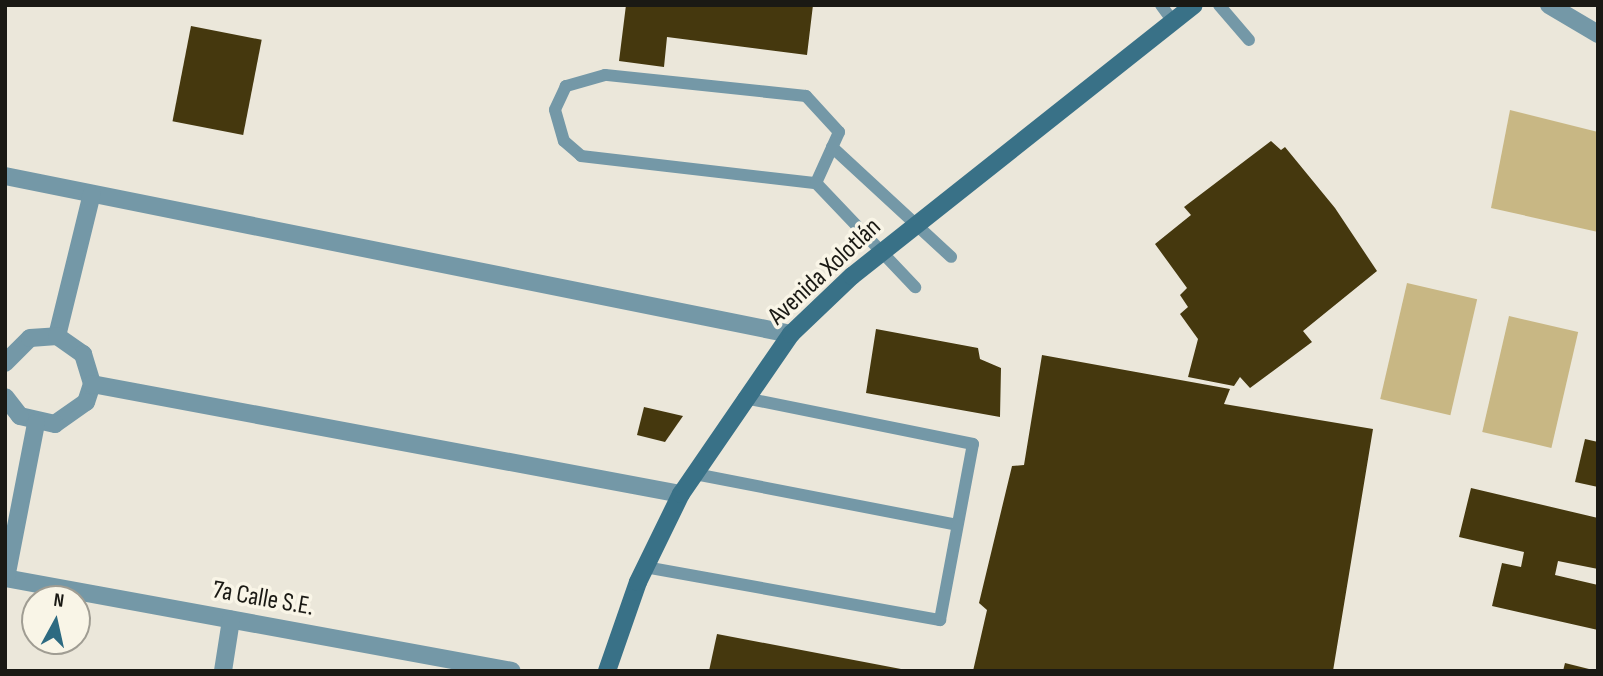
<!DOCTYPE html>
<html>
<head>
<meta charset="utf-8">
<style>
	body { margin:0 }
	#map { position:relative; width:1603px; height:676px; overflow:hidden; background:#ebe7da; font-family:"Sofia Sans Condensed",sans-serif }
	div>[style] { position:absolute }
	.green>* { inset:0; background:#c8b784; transform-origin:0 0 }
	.building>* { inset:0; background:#45380e; transform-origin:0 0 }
	.service>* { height:12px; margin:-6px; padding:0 6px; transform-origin:6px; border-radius:6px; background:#7498a7 }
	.minor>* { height:18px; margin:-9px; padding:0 9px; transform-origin:9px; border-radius:9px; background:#7498a7 }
	.secondary>* { height:18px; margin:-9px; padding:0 9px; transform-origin:9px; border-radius:9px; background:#397187 }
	span { translate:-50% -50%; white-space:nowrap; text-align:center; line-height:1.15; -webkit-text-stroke:7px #f9f5e7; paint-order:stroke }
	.street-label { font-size:26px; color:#1a1914 }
	.frame { position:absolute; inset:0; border:7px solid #1a1914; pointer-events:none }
	.north { position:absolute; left:21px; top:585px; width:70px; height:70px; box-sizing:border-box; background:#f9f5e7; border:2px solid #a09d93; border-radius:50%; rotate:8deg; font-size:19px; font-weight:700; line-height:28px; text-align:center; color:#1a1914 }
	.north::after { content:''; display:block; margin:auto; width:24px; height:32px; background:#2d6a81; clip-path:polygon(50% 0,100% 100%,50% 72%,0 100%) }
</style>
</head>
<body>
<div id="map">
	<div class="green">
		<div style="clip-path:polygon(1510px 110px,1598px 132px,1598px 232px,1491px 208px)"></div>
		<div style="left:1407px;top:283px;width:72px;height:119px;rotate:13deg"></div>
		<div style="left:1509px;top:316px;width:71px;height:119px;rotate:13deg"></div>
	</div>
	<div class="building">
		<div style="clip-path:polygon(626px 5px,813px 5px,807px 55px,667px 37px,664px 67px,619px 61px)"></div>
		<div style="left:191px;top:26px;width:72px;height:97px;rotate:11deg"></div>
		<div style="clip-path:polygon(1271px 141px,1281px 150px,1285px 147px,1335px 208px,1377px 271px,1303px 331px,1312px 342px,1250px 388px,1240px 377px,1234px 386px,1188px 377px,1198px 339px,1180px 314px,1188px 307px,1180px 295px,1187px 288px,1155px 244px,1191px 215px,1184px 207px)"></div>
		<div style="clip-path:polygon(876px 329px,978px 348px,980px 359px,1001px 368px,1000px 417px,866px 393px)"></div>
		<div style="clip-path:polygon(1042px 355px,1230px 389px,1224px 404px,1373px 429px,1333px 671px,973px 671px,987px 610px,979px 603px,1012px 466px,1024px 465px)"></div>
		<div style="clip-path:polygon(644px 407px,683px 416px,665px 442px,637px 435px)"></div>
		<div style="clip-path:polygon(1585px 439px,1598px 442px,1598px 487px,1575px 482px)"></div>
		<div style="clip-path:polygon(1471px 488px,1598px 518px,1598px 569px,1558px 561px,1555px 575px,1598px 585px,1598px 630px,1492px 606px,1502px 563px,1521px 567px,1524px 552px,1459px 537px)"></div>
		<div style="clip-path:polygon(717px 634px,901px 669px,901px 671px,709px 671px)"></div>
		<div style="clip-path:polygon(1565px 663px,1593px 670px,1593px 671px,1563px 671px)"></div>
	</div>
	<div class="service">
		<div style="left:1161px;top:5px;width:22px;rotate:54deg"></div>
		<div style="left:1219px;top:5px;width:46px;rotate:49.4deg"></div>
		<div style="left:832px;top:147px;width:162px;rotate:42.7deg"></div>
		<div style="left:816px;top:183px;width:56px;rotate:-65.7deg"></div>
		<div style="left:839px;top:132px;width:49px;rotate:-132.5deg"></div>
		<div style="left:806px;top:96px;width:202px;rotate:-174deg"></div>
		<div style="left:605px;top:75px;width:41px;rotate:164.2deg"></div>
		<div style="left:566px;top:86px;width:26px;rotate:115deg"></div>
		<div style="left:555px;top:110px;width:32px;rotate:74deg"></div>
		<div style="left:564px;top:141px;width:23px;rotate:41deg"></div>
		<div style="left:581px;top:156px;width:237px;rotate:6.6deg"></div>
		<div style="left:816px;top:183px;width:144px;rotate:46.4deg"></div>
		<div style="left:695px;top:474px;width:267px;rotate:11deg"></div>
		<div style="left:645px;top:567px;width:300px;rotate:10.2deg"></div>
		<div style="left:940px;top:620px;width:179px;rotate:-79.4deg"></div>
		<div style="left:973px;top:444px;width:234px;rotate:-168.6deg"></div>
	</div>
	<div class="minor">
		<div style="left:1549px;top:5px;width:57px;rotate:30.6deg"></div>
		<div style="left:5px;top:176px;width:802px;rotate:11.37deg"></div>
		<div style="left:57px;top:336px;width:146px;rotate:-76.2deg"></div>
		<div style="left:5px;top:363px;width:35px;rotate:-45deg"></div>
		<div style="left:30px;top:338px;width:27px;rotate:-4deg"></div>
		<div style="left:57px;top:336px;width:32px;rotate:35deg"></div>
		<div style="left:83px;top:354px;width:31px;rotate:73deg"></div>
		<div style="left:92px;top:384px;width:19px;rotate:108deg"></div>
		<div style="left:86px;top:402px;width:38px;rotate:145deg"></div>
		<div style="left:55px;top:424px;width:36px;rotate:-167deg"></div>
		<div style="left:20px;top:416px;width:24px;rotate:-128deg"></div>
		<div style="left:92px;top:384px;width:599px;rotate:10.58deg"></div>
		<div style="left:5px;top:578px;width:515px;rotate:10.39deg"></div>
		<div style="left:6px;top:578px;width:158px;rotate:-79deg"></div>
		<div style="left:223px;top:671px;width:52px;rotate:-81.1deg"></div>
	</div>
	<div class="secondary">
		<div style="left:607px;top:671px;width:94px;rotate:-70.8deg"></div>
		<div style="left:638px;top:582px;width:98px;rotate:-64deg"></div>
		<div style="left:681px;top:494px;width:194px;rotate:-55.5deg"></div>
		<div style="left:791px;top:334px;width:84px;rotate:-43.6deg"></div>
		<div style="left:852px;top:276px;width:436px;rotate:-38.4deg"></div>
	</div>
	<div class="street-label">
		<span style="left:825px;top:272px;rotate:-43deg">Avenida Xolotlán</span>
		<span style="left:263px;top:599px;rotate:10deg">7a Calle S.E.</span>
	</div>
	<div class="frame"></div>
	<div class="north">N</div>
</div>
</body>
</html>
